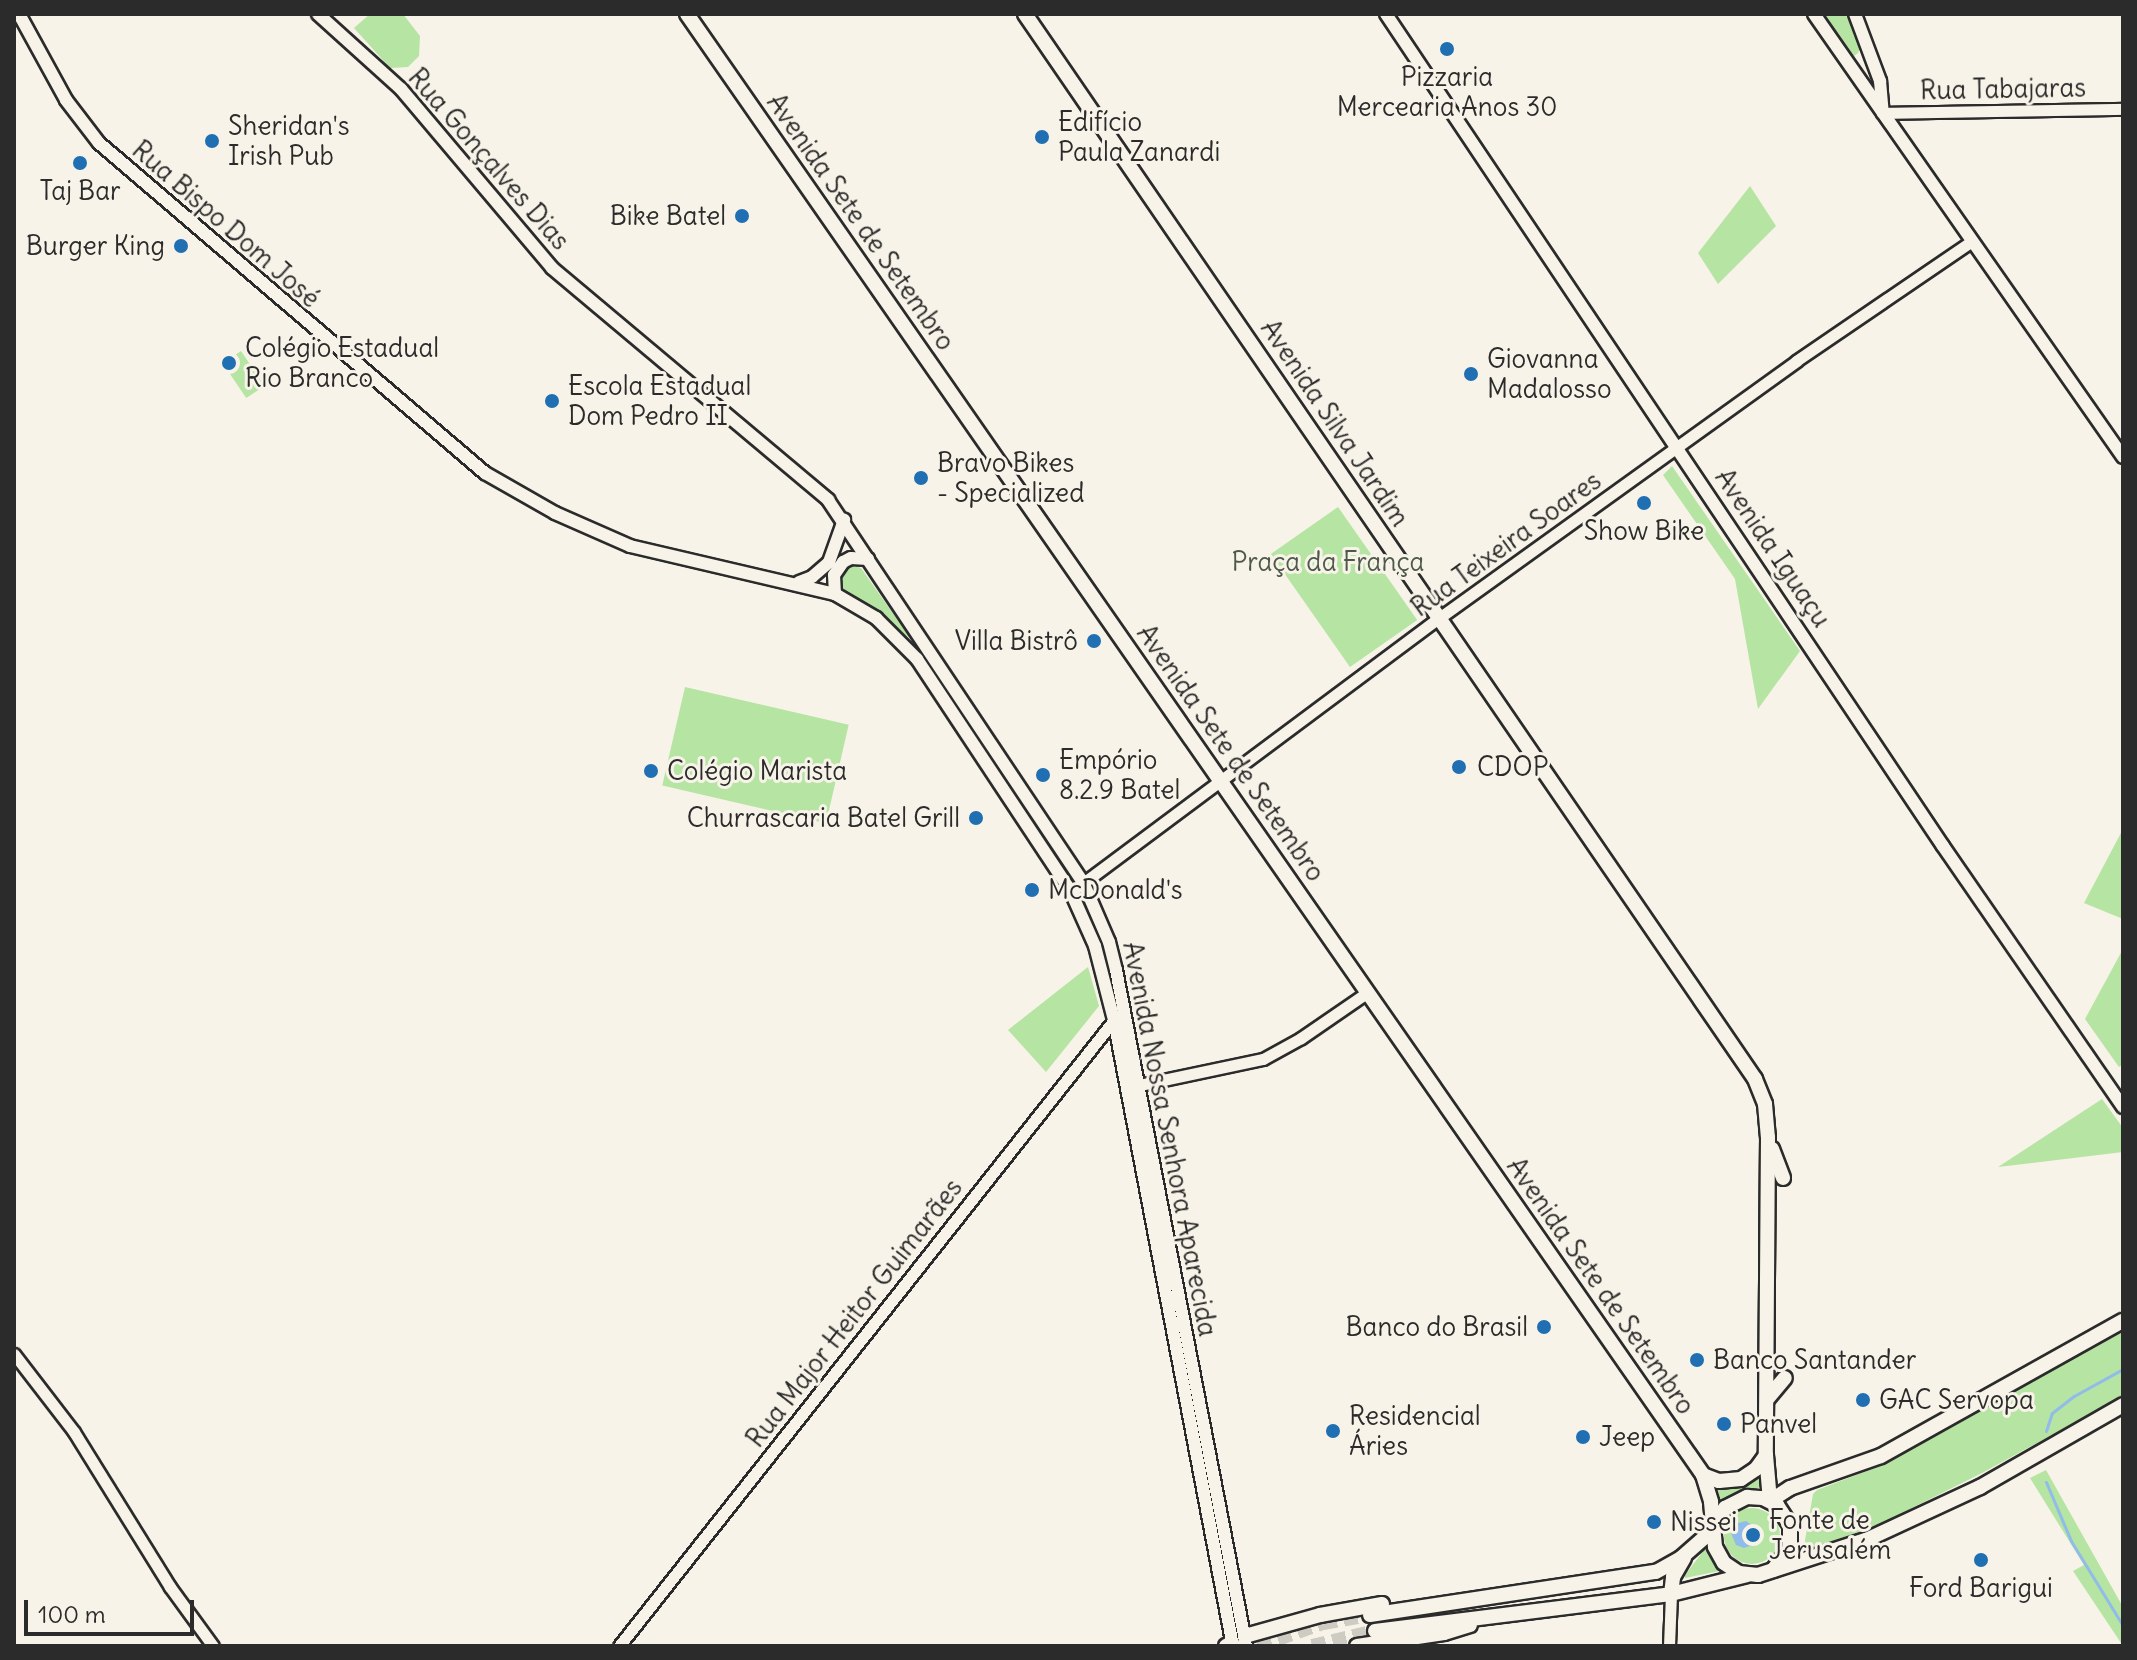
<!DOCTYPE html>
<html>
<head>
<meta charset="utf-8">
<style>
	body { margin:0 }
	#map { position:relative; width:2137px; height:1660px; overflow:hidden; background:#f7f3e8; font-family:Delius,sans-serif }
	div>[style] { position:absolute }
	.green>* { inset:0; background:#b6e4a2; transform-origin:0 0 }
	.round { border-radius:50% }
	.water>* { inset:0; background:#91bcea }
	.stream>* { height:3px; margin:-1.5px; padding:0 1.5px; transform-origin:1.5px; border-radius:1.5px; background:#91bcea }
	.primary-tunnel>* { height:14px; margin-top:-7px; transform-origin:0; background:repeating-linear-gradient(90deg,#cecbc2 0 14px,transparent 0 21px) }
	.roads { filter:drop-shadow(2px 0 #2b2b2b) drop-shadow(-2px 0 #2b2b2b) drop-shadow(0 2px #2b2b2b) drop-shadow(0 -2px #2b2b2b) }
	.tertiary>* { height:11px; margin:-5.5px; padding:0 5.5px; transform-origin:5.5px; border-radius:5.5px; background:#f7f3e8 }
	.secondary>* { height:12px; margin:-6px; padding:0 6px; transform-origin:6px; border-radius:6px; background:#f7f3e8 }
	.primary>* { height:14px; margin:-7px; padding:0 7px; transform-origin:7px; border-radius:7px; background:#f7f3e8 }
	.dots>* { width:22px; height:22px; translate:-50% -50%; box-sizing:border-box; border:4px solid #f7f3e8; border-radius:50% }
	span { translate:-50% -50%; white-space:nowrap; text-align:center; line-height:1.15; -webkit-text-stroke:6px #f7f3e8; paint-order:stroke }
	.poi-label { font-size:26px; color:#2b2b2b }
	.left { translate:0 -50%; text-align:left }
	.right { translate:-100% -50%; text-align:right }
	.street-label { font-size:26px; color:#2b2b2b }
	.park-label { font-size:26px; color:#4e5949 }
	.frame { position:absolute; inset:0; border:16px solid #2b2b2b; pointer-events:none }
	.scale { position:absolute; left:24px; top:1600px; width:170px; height:36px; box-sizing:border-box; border:4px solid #2b2b2b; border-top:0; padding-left:10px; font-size:24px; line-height:28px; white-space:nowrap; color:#2b2b2b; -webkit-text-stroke:6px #f7f3e8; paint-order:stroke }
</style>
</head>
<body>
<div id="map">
	<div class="green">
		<div style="clip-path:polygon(370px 14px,403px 14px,420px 36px,419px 56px,408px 67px,390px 68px,354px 28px)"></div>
		<div style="clip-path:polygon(1823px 14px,1846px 14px,1860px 48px,1858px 53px,1854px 56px)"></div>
		<div style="clip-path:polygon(1750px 186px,1776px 226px,1718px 284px,1698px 253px)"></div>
		<div style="left:241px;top:351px;width:42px;height:22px;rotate:56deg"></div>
		<div style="clip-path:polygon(1672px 466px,1800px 651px,1758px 709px,1735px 579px,1663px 475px)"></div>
		<div style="left:1338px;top:507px;width:138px;height:82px;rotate:55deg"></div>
		<div style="clip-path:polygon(851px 565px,861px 568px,910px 638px,841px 589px,838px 581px,841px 570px)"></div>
		<div style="left:685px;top:687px;width:168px;height:101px;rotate:13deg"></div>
		<div style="clip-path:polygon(2123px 829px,2123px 919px,2084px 903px)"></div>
		<div style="clip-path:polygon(2123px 949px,2123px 1064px,2119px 1067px,2085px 1019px)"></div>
		<div style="clip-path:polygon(1088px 967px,1099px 1006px,1046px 1072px,1008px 1030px)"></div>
		<div style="clip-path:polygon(2102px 1099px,2123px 1128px,2123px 1152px,1998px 1167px)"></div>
		<div style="clip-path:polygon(2123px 1323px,2123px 1396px,1982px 1473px,1872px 1528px,1807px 1549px,1804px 1546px,1813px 1494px,1817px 1490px,1883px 1465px)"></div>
		<div style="clip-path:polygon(1761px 1469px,1764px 1486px,1730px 1497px,1718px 1508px,1716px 1485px)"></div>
		<div style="clip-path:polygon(2046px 1470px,2123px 1607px,2123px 1646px,2073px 1571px,2084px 1565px,2030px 1478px)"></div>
		<div class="round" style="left:1724px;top:1508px;width:56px;height:56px"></div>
		<div style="clip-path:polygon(1708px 1545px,1724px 1570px,1685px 1578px,1685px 1575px)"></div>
	</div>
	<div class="water">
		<div style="clip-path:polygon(1746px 1521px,1756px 1528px,1758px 1537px,1753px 1545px,1744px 1548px,1736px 1545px,1731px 1533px,1738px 1523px)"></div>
	</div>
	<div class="stream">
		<div style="left:2046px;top:1431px;width:19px;rotate:-72deg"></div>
		<div style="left:2052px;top:1413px;width:28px;rotate:-38deg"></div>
		<div style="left:2074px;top:1396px;width:56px;rotate:-28.9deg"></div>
		<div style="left:2046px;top:1482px;width:64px;rotate:67deg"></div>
		<div style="left:2071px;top:1541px;width:100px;rotate:58.5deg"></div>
	</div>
	<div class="primary-tunnel">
		<div style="left:1258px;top:1646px;width:69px;rotate:-19.5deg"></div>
		<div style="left:1323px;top:1623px;width:48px;rotate:-9.7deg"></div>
		<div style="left:1312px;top:1646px;width:65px;rotate:-13.4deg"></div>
	</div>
	<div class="roads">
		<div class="tertiary">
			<div style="left:1883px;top:113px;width:240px;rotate:-1deg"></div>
			<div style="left:1071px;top:892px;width:459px;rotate:-36.7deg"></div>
			<div style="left:1439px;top:618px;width:440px;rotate:-35.7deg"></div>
			<div style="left:1796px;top:361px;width:213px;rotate:-34.3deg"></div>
			<div style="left:1130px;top:1087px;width:136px;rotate:-11.9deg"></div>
			<div style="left:1263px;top:1059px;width:43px;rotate:-28.9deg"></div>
			<div style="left:1301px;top:1038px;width:81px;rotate:-34.5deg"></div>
			<div style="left:14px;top:1354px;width:98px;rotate:52.4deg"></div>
			<div style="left:74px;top:1432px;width:182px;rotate:58.2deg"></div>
			<div style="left:170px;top:1587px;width:73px;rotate:53.9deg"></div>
			<div style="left:619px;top:1646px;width:803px;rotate:-51.67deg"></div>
			<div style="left:1669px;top:1646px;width:52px;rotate:-87.8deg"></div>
		</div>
		<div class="secondary">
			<div style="left:19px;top:14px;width:98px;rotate:61.3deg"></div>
			<div style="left:66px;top:100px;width:54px;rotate:52.5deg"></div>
			<div style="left:99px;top:143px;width:508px;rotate:40.53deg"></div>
			<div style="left:485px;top:473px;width:81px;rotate:29.7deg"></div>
			<div style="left:555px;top:513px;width:82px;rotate:23.7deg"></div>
			<div style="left:630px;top:546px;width:211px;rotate:13.2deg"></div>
			<div style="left:835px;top:594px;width:48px;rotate:30.3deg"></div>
			<div style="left:876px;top:618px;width:58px;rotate:45deg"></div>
			<div style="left:917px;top:659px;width:279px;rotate:56.5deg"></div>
			<div style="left:1071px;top:892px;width:59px;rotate:66deg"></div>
			<div style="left:1095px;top:946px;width:76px;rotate:75.6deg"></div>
			<div style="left:1114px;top:1020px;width:637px;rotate:79.24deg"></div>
			<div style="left:318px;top:14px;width:112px;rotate:42.1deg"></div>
			<div style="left:401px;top:89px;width:234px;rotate:49.8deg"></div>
			<div style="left:552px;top:268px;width:361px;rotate:40deg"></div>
			<div style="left:828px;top:500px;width:459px;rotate:56.3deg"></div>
			<div style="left:1083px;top:882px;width:65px;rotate:66.6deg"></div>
			<div style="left:1109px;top:942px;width:29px;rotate:76deg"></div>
			<div style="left:1116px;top:970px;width:688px;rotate:79.11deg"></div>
			<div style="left:1386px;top:14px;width:1001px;rotate:56.2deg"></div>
			<div style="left:1943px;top:846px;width:317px;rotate:55.4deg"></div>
			<div style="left:1814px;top:14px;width:540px;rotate:55.1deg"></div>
			<div style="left:1855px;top:14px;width:72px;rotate:69.5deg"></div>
			<div style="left:1880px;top:81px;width:32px;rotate:85deg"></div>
			<div style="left:799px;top:582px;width:14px;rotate:-21deg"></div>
			<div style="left:812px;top:577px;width:23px;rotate:-41deg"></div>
			<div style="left:829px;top:562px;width:45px;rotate:-70.3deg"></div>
			<div style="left:835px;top:594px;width:19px;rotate:-93deg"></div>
			<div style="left:834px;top:575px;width:16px;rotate:-55deg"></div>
			<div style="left:843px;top:562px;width:9px;rotate:-27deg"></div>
			<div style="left:851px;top:558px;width:17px;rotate:3deg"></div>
		</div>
		<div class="primary">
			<div style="left:687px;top:14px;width:1780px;rotate:55.18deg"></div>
			<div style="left:1703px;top:1475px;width:28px;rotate:73deg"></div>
			<div style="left:1711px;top:1502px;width:45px;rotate:84.9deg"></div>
			<div style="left:1715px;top:1547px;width:18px;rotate:61deg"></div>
			<div style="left:1724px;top:1563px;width:18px;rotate:34deg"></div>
			<div style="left:1739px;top:1573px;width:19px;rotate:6deg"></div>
			<div style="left:1758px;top:1575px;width:114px;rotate:-18deg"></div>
			<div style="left:1866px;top:1540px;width:126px;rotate:-24.9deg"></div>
			<div style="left:1980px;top:1487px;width:165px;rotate:-29.8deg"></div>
			<div style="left:1025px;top:14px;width:1291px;rotate:55.57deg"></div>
			<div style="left:1755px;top:1079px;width:27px;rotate:68deg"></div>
			<div style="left:1765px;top:1104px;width:33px;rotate:85deg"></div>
			<div style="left:1768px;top:1137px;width:318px;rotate:90.4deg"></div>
			<div style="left:1766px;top:1455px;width:46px;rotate:85deg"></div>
			<div style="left:1772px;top:1149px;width:31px;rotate:69deg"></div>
			<div style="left:1768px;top:1398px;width:26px;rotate:-50deg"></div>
			<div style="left:1703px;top:1475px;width:17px;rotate:21deg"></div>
			<div style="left:1719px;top:1481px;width:22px;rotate:-5deg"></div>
			<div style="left:1741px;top:1479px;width:18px;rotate:-34deg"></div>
			<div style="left:1756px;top:1469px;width:17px;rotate:-54deg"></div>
			<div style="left:1770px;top:1501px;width:24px;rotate:-33deg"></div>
			<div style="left:1790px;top:1488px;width:96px;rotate:-19.4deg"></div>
			<div style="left:1881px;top:1456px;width:277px;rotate:-29.2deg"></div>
			<div style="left:1671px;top:1594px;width:17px;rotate:-83deg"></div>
			<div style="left:1673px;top:1577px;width:22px;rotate:-60deg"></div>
			<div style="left:1370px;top:1615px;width:289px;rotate:-8.6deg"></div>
			<div style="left:1656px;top:1572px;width:29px;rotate:-29deg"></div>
			<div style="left:1681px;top:1558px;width:44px;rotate:-41.3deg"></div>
			<div style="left:1714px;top:1529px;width:24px;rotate:-62deg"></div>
			<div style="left:1725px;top:1508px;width:25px;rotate:-27deg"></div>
			<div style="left:1747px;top:1497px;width:16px;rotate:4deg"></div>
			<div style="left:1763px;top:1498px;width:16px;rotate:27deg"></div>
			<div style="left:1777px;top:1505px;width:24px;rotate:57deg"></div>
			<div style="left:1790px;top:1525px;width:24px;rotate:90deg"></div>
			<div style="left:1790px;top:1549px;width:27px;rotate:129deg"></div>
			<div style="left:1375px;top:1631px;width:298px;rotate:-7.1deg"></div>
			<div style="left:1671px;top:1594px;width:78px;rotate:-14deg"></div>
			<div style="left:1245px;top:1636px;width:78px;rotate:-15.6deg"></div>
			<div style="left:1320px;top:1615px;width:63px;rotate:-10.1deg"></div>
			<div style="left:1226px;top:1646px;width:7px;rotate:-27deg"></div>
			<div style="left:1357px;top:1646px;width:88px;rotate:-8.5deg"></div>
			<div style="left:1444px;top:1633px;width:27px;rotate:-17deg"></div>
		</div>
	</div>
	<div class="dots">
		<div style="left:1447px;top:49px;background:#1f6fb2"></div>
		<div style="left:1042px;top:137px;background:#1f6fb2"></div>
		<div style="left:212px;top:141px;background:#1f6fb2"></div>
		<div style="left:80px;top:163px;background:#1f6fb2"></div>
		<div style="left:742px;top:216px;background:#1f6fb2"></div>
		<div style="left:181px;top:246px;background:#1f6fb2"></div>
		<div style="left:229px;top:363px;background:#1f6fb2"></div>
		<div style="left:1471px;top:374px;background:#1f6fb2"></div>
		<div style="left:552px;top:401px;background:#1f6fb2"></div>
		<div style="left:921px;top:478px;background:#1f6fb2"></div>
		<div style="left:1644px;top:503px;background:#1f6fb2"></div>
		<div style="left:1094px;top:641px;background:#1f6fb2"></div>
		<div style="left:1459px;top:767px;background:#1f6fb2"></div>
		<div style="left:651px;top:771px;background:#1f6fb2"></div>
		<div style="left:1043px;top:775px;background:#1f6fb2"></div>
		<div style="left:976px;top:818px;background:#1f6fb2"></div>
		<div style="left:1032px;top:890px;background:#1f6fb2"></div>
		<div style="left:1544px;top:1327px;background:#1f6fb2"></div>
		<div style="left:1697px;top:1360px;background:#1f6fb2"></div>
		<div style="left:1863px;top:1400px;background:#1f6fb2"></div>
		<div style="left:1724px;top:1424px;background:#1f6fb2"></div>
		<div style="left:1333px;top:1431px;background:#1f6fb2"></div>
		<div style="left:1583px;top:1437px;background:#1f6fb2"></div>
		<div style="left:1654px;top:1522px;background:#1f6fb2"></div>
		<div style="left:1753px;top:1535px;background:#1f6fb2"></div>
		<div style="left:1981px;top:1560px;background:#1f6fb2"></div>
	</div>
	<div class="poi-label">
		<span style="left:1447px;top:92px">Pizzaria<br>Mercearia Anos 30</span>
		<span class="left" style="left:1058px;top:137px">Edifício<br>Paula Zanardi</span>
		<span class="left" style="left:228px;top:141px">Sheridan's<br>Irish Pub</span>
		<span style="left:80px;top:191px">Taj Bar</span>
		<span class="right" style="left:726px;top:216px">Bike Batel</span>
		<span class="right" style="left:165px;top:246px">Burger King</span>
		<span class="left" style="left:245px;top:363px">Colégio Estadual<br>Rio Branco</span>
		<span class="left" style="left:1487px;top:374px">Giovanna<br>Madalosso</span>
		<span class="left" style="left:568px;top:401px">Escola Estadual<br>Dom Pedro II</span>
		<span class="left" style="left:937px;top:478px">Bravo Bikes<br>- Specialized</span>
		<span style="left:1644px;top:531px">Show Bike</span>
		<span class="right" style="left:1078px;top:641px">Villa Bistrô</span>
		<span class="left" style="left:1059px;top:775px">Empório<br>8.2.9 Batel</span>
		<span class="left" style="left:1477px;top:767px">CDOP</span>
		<span class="left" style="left:667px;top:771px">Colégio Marista</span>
		<span class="right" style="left:960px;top:818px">Churrascaria Batel Grill</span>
		<span class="left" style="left:1048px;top:890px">McDonald's</span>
		<span class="right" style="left:1528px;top:1327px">Banco do Brasil</span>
		<span class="left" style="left:1713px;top:1360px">Banco Santander</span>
		<span class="left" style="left:1879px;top:1400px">GAC Servopa</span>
		<span class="left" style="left:1349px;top:1431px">Residencial<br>Áries</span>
		<span class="left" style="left:1740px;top:1424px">Panvel</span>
		<span class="left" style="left:1599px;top:1437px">Jeep</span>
		<span class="left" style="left:1769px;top:1535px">Fonte de<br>Jerusalém</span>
		<span class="left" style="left:1670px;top:1522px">Nissei</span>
		<span style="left:1981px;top:1588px">Ford Barigui</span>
	</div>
	<div class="street-label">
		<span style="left:2003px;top:89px;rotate:-1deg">Rua Tabajaras</span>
		<span style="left:489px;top:159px;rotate:49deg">Rua Gonçalves Dias</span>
		<span style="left:861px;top:222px;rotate:55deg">Avenida Sete de Setembro</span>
		<span style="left:226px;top:224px;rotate:41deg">Rua Bispo Dom José</span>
		<span style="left:1335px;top:423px;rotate:56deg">Avenida Silva Jardim</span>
		<span style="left:1506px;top:544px;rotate:-36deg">Rua Teixeira Soares</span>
		<span style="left:1773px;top:548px;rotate:56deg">Avenida Iguaçu</span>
		<span style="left:1231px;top:753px;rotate:55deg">Avenida Sete de Setembro</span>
		<span style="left:1170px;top:1139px;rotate:79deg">Avenida Nossa Senhora Aparecida</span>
		<span style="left:1601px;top:1286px;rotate:55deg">Avenida Sete de Setembro</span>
		<span style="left:854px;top:1313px;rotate:-52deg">Rua Major Heitor Guimarães</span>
	</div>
	<div class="park-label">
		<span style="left:1328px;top:562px">Praça da França</span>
	</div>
	<div class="frame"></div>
	<div class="scale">100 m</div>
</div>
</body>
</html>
